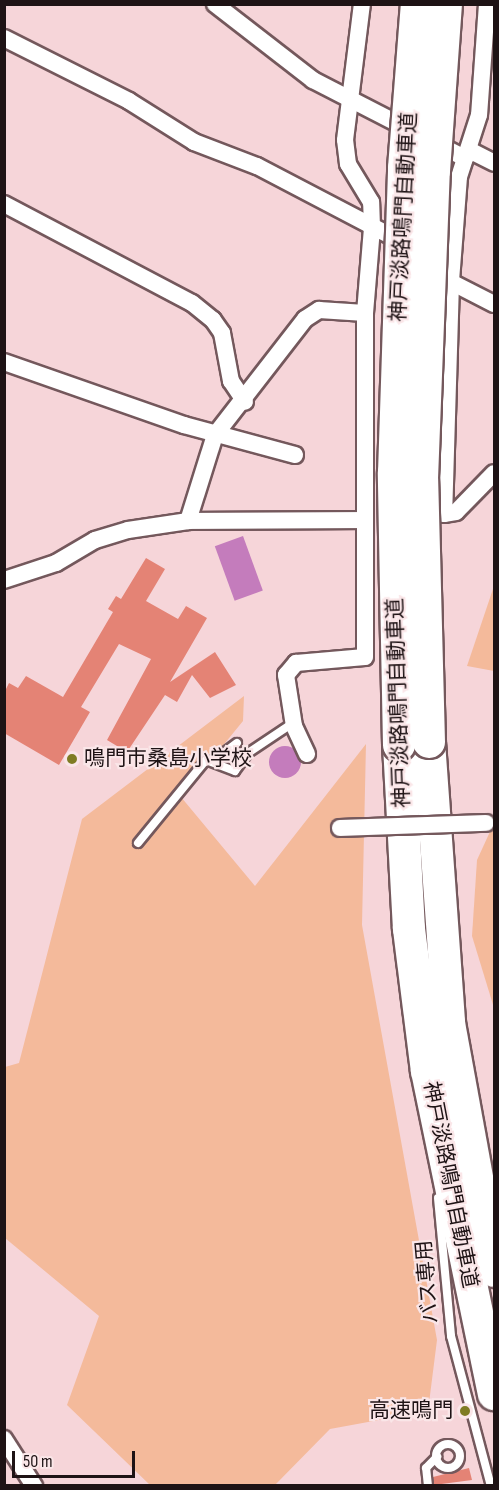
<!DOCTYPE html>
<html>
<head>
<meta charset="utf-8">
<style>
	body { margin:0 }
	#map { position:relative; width:499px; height:1490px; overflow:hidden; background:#f6d5d9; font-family:"Sofia Sans Condensed","Noto Sans JP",sans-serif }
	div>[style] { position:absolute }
	.green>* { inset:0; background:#f4ba9b }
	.water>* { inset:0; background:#c47cbc; transform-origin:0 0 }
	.round { border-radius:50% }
	.building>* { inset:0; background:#e48375 }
	.roads { filter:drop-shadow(2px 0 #74585c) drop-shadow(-2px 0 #74585c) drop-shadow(0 2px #74585c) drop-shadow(0 -2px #74585c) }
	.lane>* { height:8px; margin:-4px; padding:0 4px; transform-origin:4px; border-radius:4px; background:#fff }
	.lane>.ring { margin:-4px; padding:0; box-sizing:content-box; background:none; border:8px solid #fff; border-radius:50% }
	.street>* { height:16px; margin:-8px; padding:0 8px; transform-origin:8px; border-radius:8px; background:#fff }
	.highway>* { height:32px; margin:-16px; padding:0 16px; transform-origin:16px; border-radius:16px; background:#fff }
	.bridges { filter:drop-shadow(2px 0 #74585c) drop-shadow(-2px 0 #74585c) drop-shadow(0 2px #74585c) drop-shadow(0 -2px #74585c) }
	.street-bridge>* { height:16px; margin:-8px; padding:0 8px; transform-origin:8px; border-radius:8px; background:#fff }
	.highway-bridge>* { height:32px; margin:-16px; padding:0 16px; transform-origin:16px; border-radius:16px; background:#fff }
	.dots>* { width:16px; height:16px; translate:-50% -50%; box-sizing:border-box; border:3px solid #fae6e8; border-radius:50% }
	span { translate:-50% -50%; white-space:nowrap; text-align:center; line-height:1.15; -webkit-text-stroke:4.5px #fae6e8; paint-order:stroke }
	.street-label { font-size:21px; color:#1e1315 }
	.poi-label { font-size:21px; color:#1e1315 }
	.left { translate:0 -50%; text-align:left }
	.right { translate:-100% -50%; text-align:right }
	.frame { position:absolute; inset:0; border:6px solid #1e1315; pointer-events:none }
	.scale { position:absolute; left:12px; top:1451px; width:123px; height:27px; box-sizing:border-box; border:3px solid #1e1315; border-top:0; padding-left:8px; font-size:18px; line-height:21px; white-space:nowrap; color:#1e1315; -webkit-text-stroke:4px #fae6e8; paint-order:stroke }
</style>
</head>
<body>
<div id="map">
	<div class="green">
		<div style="clip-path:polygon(494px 586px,494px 671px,467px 666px)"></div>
		<div style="clip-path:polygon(244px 696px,243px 721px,181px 797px,255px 886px,366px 744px,362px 925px,437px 1340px,428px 1411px,330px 1429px,275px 1485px,150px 1485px,67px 1405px,99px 1316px,5px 1238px,5px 1067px,19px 1063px,82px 819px)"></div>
		<div style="clip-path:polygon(494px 823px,494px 1008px,472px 936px,477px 860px)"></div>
	</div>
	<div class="water">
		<div style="left:243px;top:536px;width:58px;height:30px;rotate:70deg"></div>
		<div class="round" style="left:269px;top:746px;width:32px;height:32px"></div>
	</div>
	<div class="building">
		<div style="clip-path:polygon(146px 558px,165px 569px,146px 601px,178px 619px,186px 606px,207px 618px,170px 682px,215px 652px,236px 685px,210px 698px,192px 675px,177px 702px,165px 695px,127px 752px,107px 740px,151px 659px,119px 644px,81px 707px,90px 712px,59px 765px,4px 733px,4px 693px,9px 683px,18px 688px,26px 676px,63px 697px,113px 612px,108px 609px,116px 596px,121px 599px)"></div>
		<div style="clip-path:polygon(469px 1468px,472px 1480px,434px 1485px,433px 1477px)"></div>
	</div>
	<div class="roads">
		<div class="lane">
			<div style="left:213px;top:761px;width:30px;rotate:-37deg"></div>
			<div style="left:138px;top:843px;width:107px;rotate:-50.7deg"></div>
			<div style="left:206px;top:760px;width:31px;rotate:21deg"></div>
			<div style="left:235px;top:771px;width:22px;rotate:-54deg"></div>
			<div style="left:248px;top:753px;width:54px;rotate:-33.7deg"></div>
			<div style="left:438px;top:1198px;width:139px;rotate:84.6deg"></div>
			<div style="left:451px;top:1336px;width:155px;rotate:75.1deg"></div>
			<div class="ring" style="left:436px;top:1444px;width:16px;height:16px"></div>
			<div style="left:428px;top:1486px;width:18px;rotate:-96deg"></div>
			<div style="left:426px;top:1468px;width:16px;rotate:-45deg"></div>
		</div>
		<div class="street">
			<div style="left:215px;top:4px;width:124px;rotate:37.8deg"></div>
			<div style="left:313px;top:80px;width:171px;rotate:27.2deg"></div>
			<div style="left:487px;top:4px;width:111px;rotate:94.1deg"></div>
			<div style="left:479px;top:115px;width:65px;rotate:107.9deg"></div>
			<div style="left:459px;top:177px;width:105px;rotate:94.4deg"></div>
			<div style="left:451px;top:282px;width:232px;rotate:91.7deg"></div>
			<div style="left:444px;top:514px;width:12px;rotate:-9deg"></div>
			<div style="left:456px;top:512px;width:54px;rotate:-45.7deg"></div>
			<div style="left:4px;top:38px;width:140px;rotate:26.7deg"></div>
			<div style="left:129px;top:101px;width:77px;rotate:32.2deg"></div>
			<div style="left:194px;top:142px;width:67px;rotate:20.9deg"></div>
			<div style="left:257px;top:166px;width:168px;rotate:27.6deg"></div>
			<div style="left:469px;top:150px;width:28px;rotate:27deg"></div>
			<div style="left:4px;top:204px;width:212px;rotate:27.8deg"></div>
			<div style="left:192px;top:303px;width:27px;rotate:39deg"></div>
			<div style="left:213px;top:320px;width:16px;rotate:55deg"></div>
			<div style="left:222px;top:333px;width:49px;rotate:79.4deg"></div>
			<div style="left:231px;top:381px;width:25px;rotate:56deg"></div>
			<div style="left:451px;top:282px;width:48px;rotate:27.1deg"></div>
			<div style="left:4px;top:362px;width:191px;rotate:19.3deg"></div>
			<div style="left:184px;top:425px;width:115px;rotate:15.1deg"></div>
			<div style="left:188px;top:521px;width:90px;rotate:-72.6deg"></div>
			<div style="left:215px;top:435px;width:147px;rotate:-52.2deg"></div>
			<div style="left:305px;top:319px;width:17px;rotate:-33deg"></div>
			<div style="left:319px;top:310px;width:46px;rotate:3.7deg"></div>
			<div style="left:4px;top:580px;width:55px;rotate:-18.1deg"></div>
			<div style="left:56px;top:563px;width:45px;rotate:-30.5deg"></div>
			<div style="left:95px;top:540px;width:34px;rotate:-17deg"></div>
			<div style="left:128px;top:530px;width:61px;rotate:-8.5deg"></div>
			<div style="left:188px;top:521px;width:174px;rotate:-0.3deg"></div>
			<div style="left:307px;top:754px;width:31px;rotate:-115deg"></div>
			<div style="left:294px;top:726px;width:52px;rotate:-98.9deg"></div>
			<div style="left:286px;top:675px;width:16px;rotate:-50deg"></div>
			<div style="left:296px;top:663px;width:69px;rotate:-5deg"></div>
			<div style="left:365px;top:657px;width:344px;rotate:-90deg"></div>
			<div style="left:365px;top:313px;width:86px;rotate:-85.3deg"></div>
			<div style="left:372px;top:227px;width:25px;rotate:-92deg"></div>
			<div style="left:371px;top:202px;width:44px;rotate:-121.2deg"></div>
			<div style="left:348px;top:164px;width:24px;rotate:-97deg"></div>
			<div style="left:345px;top:140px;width:137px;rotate:-82.9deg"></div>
			<div style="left:4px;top:1439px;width:56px;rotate:57.4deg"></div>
		</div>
		<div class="highway">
			<div style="left:429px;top:742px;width:282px;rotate:85.9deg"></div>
			<div style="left:449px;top:1023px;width:252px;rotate:79.7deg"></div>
			<div style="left:399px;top:745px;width:184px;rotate:86.9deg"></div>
			<div style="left:409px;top:929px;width:143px;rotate:82.8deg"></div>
			<div style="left:427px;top:1071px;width:330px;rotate:78.3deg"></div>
		</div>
	</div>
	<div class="bridges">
		<div class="street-bridge">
			<div style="left:340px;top:828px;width:146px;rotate:-2deg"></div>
		</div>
		<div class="highway-bridge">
			<div style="left:429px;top:742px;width:263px;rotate:-91.5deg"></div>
			<div style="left:422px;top:479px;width:308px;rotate:-87.8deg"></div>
			<div style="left:434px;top:171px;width:167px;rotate:-85.9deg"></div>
			<div style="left:399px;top:745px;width:272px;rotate:-91.1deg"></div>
			<div style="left:394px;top:473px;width:305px;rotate:-88.1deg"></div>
			<div style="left:404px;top:168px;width:165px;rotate:-85.5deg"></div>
		</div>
	</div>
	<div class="dots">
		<div style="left:72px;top:759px;background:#7f7c23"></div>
		<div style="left:465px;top:1411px;background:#7f7c23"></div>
	</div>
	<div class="street-label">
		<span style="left:404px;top:217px;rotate:-87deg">神戸淡路鳴門自動車道</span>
		<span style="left:399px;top:703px;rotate:-92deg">神戸淡路鳴門自動車道</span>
		<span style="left:450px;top:1185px;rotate:79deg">神戸淡路鳴門自動車道</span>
		<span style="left:428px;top:1282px;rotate:-95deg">バス専用</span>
	</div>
	<div class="poi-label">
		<span class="left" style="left:84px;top:759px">鳴門市桑島小学校</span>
		<span class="right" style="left:453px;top:1411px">高速鳴門</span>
	</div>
	<div class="frame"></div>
	<div class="scale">50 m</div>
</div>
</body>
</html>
